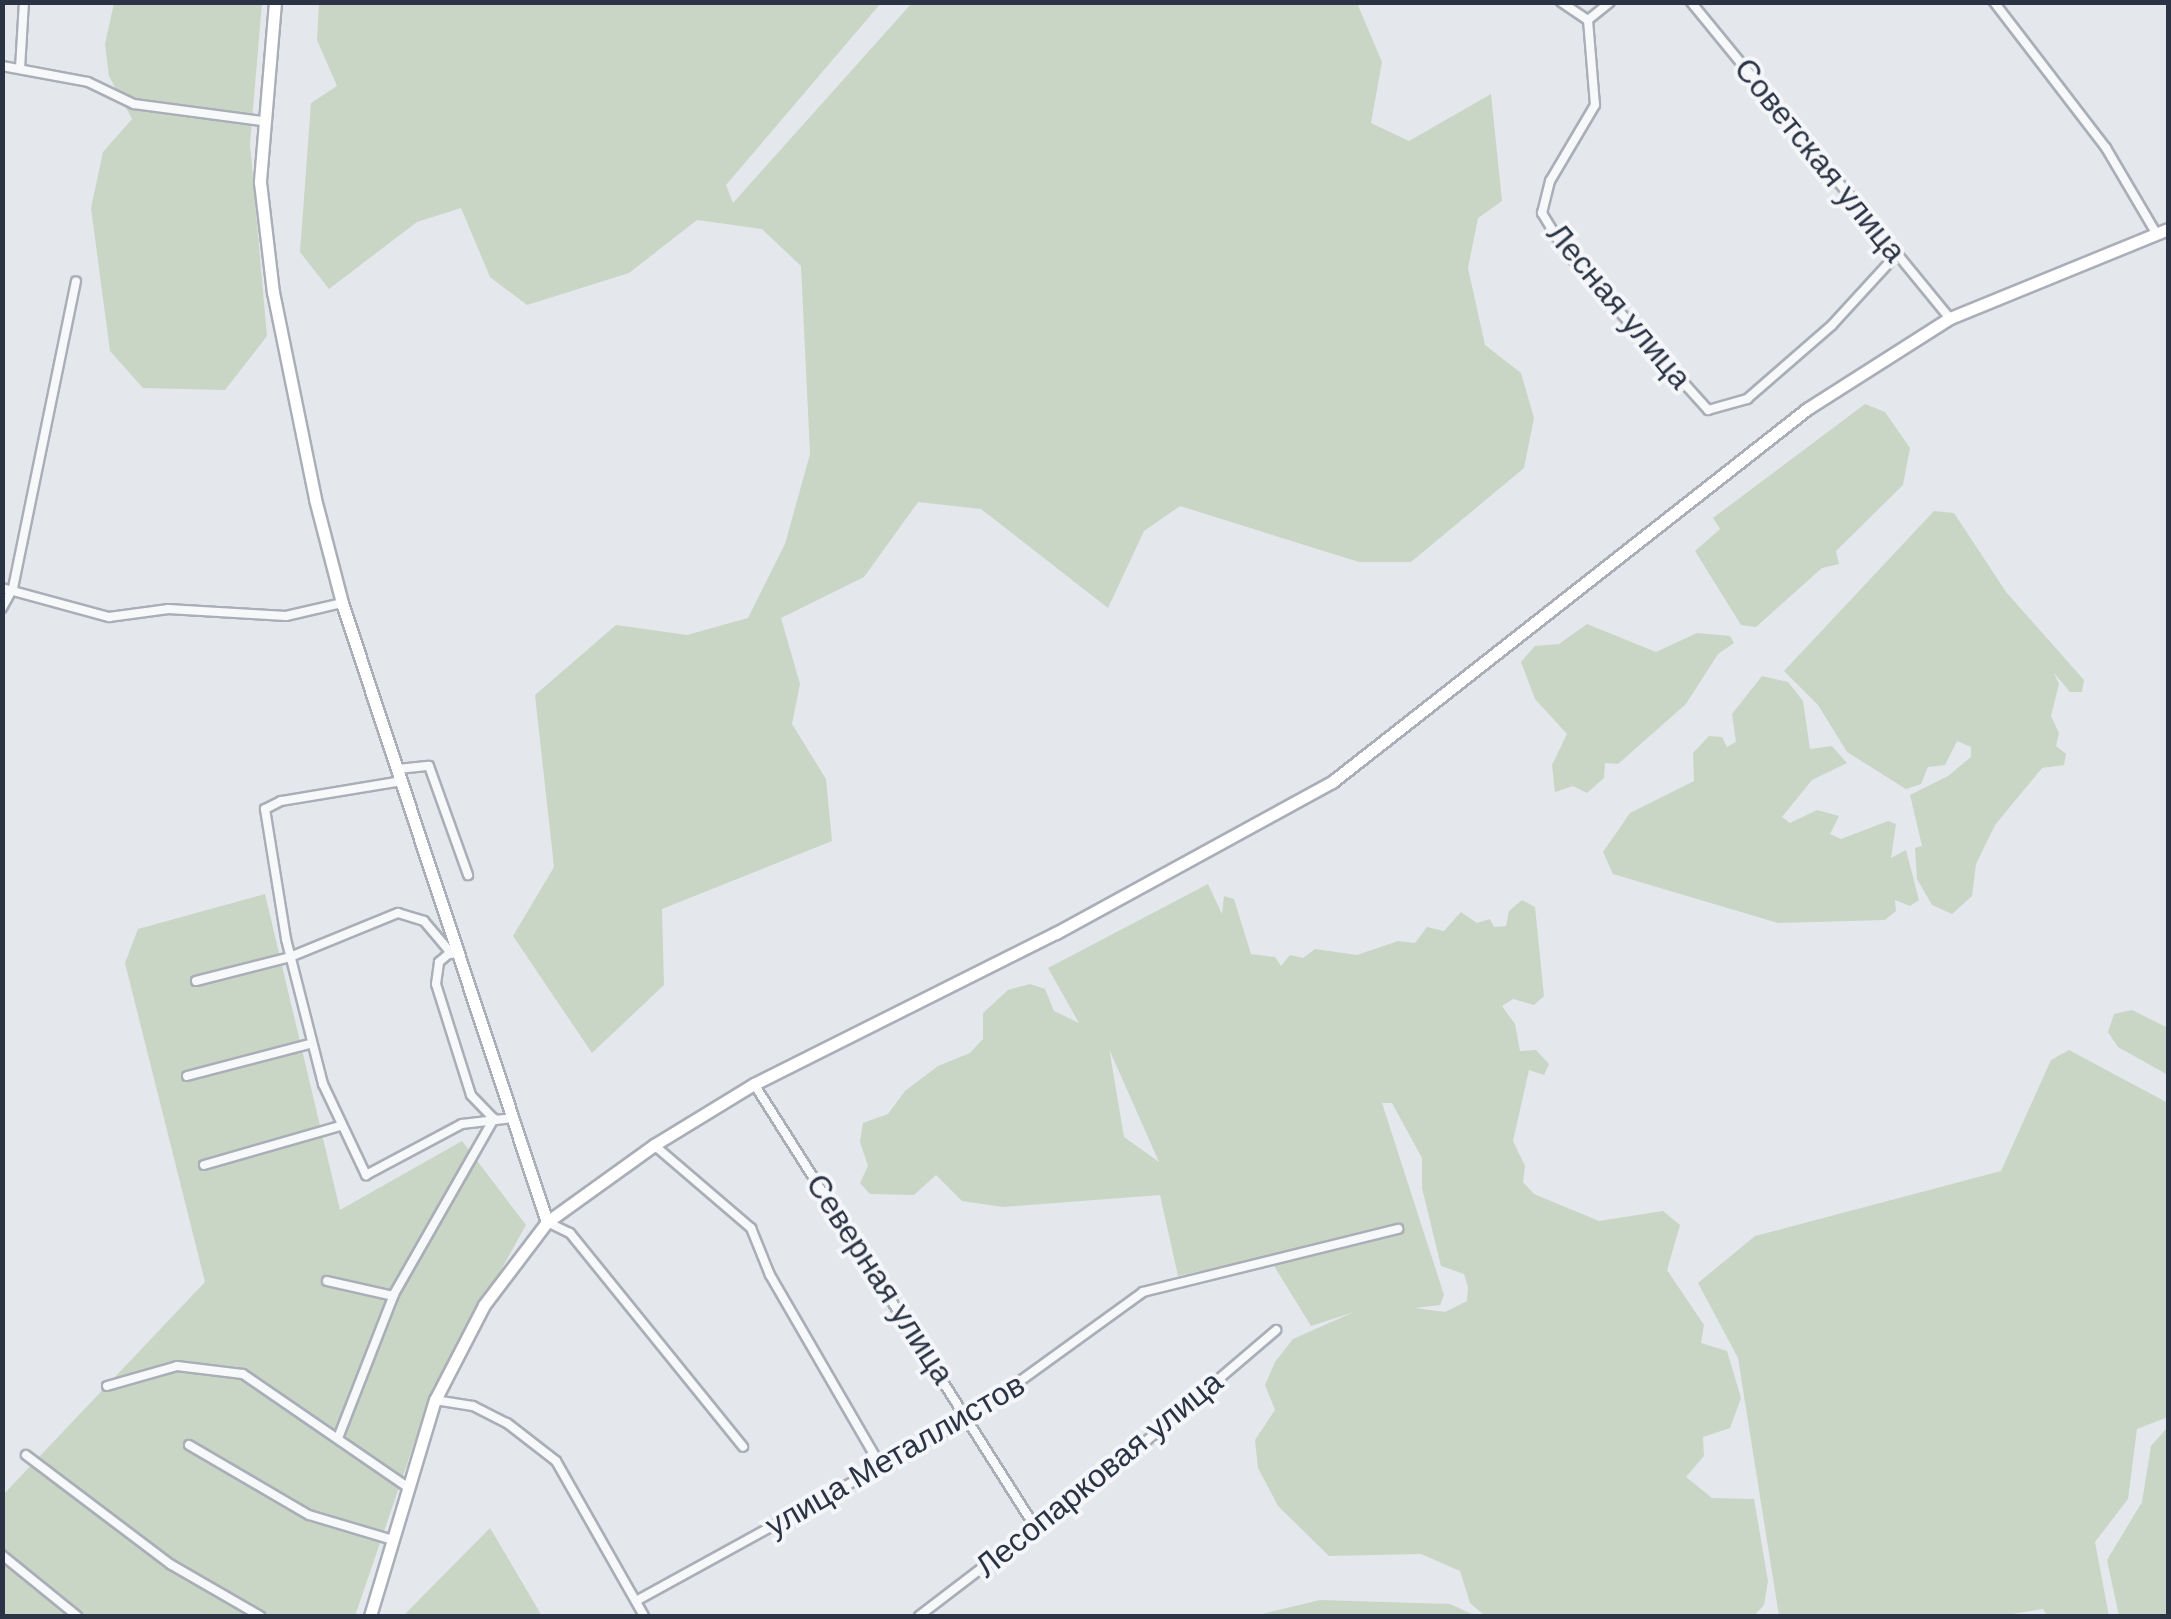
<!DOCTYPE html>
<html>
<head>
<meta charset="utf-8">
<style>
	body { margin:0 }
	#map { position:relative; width:2171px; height:1619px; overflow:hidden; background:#e4e7ec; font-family:Arial,sans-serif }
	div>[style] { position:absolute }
	.green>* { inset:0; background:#c9d6c5 }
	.roads { filter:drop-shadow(2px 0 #a9aeb7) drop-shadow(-2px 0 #a9aeb7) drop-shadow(0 2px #a9aeb7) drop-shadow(0 -2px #a9aeb7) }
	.street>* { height:8px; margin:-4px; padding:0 4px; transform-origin:4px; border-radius:4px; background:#f7f8fa }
	.secondary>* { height:11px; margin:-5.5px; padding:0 5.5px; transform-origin:5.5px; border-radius:5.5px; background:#fff }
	span { translate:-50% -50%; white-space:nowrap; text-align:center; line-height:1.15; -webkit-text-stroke:8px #f4f6f9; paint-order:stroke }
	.street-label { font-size:32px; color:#2b3445 }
	.frame { position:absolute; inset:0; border:5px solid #2b3445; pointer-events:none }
</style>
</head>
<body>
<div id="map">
	<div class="green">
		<div style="clip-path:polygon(114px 3px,262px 3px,250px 144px,267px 336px,225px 390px,143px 388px,110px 351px,91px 208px,103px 152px,132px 119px,109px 76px,105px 44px)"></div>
		<div style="clip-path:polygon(319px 3px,881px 3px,726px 185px,733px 203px,912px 3px,1357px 3px,1382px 62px,1371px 123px,1409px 141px,1491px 94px,1502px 201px,1478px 218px,1468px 268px,1485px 345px,1521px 373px,1534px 418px,1524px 468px,1411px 562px,1359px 562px,1180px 506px,1144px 531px,1108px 608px,981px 509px,918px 502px,864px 577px,781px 618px,800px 684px,792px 724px,826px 779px,832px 841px,662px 909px,664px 985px,592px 1053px,513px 936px,554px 867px,535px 695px,616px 625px,687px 635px,748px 618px,785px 544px,810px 454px,801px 266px,762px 229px,697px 220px,629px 273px,527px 305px,490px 277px,461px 208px,417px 222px,329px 289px,300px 252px,311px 103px,337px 86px,317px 40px)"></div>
		<div style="clip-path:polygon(1865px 404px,1885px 412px,1910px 448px,1903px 485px,1836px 551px,1839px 564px,1822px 568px,1756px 627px,1741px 625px,1695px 551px,1720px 529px,1713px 518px)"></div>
		<div style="clip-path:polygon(1934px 511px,1954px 513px,2006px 592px,2084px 680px,2082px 692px,2070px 692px,2054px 673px,2059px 684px,2051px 716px,2059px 733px,2056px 746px,2066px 754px,2064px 765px,2042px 768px,1995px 825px,1976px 864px,1972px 896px,1952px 914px,1932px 905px,1917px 879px,1915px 848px,1922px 846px,1910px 795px,1948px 776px,1971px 757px,1971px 747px,1957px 741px,1945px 765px,1928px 767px,1921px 784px,1906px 789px,1847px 752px,1818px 705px,1784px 671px)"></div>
		<div style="clip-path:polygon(1587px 624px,1656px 652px,1697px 633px,1730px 636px,1734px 643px,1718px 654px,1686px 704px,1618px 764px,1605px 763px,1604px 778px,1587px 793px,1573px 786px,1555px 792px,1552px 765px,1567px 734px,1535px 699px,1521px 662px,1535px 646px,1559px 644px)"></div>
		<div style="clip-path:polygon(1762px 676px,1788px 682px,1803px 701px,1810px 749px,1832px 746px,1847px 763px,1812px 780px,1782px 817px,1790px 823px,1817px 810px,1839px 816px,1830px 834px,1841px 839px,1888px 821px,1896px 824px,1891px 858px,1906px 850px,1919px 900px,1910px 906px,1895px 900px,1896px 911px,1885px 920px,1778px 923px,1613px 874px,1603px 852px,1630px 813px,1694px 781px,1693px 753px,1709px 736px,1722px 737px,1727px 747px,1736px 742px,1732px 714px)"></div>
		<div style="clip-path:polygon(evenodd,1208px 884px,1222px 914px,1224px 896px,1234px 899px,1251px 954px,1275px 957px,1281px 966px,1290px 955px,1303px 958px,1315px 949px,1357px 955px,1398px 941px,1415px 943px,1427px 927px,1444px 931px,1461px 912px,1477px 923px,1490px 919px,1494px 927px,1506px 926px,1509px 911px,1522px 900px,1535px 907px,1544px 996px,1534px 1005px,1513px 999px,1502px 1006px,1515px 1024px,1520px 1051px,1536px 1050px,1549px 1064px,1544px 1075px,1529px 1070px,1513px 1141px,1525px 1166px,1523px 1182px,1534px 1194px,1599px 1221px,1663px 1211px,1680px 1225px,1667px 1270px,1704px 1325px,1701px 1343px,1727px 1351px,1741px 1398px,1730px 1428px,1703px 1437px,1704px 1456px,1686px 1477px,1712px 1498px,1754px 1499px,1768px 1581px,1764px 1605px,1754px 1616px,1485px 1616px,1470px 1603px,1460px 1571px,1421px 1554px,1329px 1556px,1278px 1506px,1258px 1468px,1255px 1440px,1275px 1410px,1265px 1385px,1275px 1362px,1293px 1339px,1354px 1312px,1311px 1326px,1268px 1256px,1178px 1276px,1160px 1195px,1003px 1207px,962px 1201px,936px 1175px,914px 1195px,870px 1194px,860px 1183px,868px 1166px,860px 1142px,863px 1123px,888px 1114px,905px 1091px,938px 1066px,970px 1053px,983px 1039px,983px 1013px,1008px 990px,1030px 984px,1045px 989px,1054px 1011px,1079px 1023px,1048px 968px,1208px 884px,1109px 1048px,1109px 1049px,1159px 1162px,1124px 1137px,1109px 1048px,1208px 884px,1382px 1103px,1392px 1103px,1422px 1158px,1422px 1188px,1441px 1266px,1464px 1274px,1468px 1287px,1467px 1301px,1445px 1312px,1415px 1308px,1440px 1305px,1444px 1295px,1382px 1103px)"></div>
		<div style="clip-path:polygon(265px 894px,340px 1210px,462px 1141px,526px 1225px,430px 1397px,355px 1616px,3px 1616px,2px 1496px,205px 1282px,125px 963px,138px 929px)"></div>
		<div style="clip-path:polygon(2132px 1010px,2168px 1028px,2168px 1075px,2118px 1047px,2108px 1032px,2114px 1014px)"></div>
		<div style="clip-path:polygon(2069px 1050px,2168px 1103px,2168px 1417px,2137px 1429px,2128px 1499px,2095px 1542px,2109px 1616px,2047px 1616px,2043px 1609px,2000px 1616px,1779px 1616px,1738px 1358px,1698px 1283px,1755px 1236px,2001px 1171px,2051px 1060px)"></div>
		<div style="clip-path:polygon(2168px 1427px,2168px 1616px,2119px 1616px,2107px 1560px,2142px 1502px,2151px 1446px)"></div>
		<div style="clip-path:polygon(490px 1528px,542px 1616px,404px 1616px,406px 1613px)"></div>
		<div style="clip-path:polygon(1320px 1600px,1450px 1604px,1476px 1616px,1254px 1616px)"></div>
	</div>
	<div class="roads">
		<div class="street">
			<div style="left:1561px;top:2px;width:32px;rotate:34deg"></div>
			<div style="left:1588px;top:20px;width:28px;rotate:-39deg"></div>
			<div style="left:1691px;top:2px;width:409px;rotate:50.7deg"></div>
			<div style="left:1994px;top:2px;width:184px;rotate:52.5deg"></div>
			<div style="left:2106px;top:148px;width:99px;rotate:59.5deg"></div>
			<div style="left:1588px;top:20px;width:85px;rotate:85.3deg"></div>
			<div style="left:1595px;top:105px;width:88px;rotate:120.6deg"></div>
			<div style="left:1550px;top:181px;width:33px;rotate:104deg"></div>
			<div style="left:1542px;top:213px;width:44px;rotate:58.8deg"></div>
			<div style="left:1565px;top:251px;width:214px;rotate:48deg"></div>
			<div style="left:1708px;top:410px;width:41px;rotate:-15.8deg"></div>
			<div style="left:1747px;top:399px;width:113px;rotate:-41deg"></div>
			<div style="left:1832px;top:325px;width:96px;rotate:-47.5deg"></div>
			<div style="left:2px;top:66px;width:87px;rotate:10.5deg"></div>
			<div style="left:88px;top:82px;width:51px;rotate:25.6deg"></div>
			<div style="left:134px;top:104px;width:129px;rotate:7.6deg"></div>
			<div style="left:20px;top:69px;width:67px;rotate:-86.6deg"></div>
			<div style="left:2px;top:588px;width:111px;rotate:15.2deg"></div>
			<div style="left:109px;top:617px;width:60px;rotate:-7.7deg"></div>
			<div style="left:168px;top:609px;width:118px;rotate:3.4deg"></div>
			<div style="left:286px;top:616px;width:57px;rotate:-13.1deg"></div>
			<div style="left:2px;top:608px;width:23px;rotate:-61deg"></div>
			<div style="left:13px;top:588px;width:313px;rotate:-78.4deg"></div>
			<div style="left:398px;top:769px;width:31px;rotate:-6deg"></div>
			<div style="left:429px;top:766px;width:116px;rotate:70.3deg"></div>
			<div style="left:402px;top:781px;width:123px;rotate:170.6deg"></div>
			<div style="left:281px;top:801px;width:18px;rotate:153deg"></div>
			<div style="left:265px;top:809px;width:132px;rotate:80.8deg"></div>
			<div style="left:286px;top:939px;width:150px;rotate:75.7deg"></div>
			<div style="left:323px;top:1084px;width:101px;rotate:64.7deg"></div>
			<div style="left:366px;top:1175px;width:109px;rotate:-28deg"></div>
			<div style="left:462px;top:1124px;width:51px;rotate:-6.7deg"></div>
			<div style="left:196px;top:981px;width:97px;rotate:-14.3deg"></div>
			<div style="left:290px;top:957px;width:117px;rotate:-22.2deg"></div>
			<div style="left:398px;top:913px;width:27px;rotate:17deg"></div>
			<div style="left:424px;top:921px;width:43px;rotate:49.7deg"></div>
			<div style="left:187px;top:1076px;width:127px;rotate:-14.6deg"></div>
			<div style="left:754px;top:1084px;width:525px;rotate:57.61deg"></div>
			<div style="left:654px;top:1145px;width:128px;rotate:40.6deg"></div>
			<div style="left:751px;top:1228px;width:51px;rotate:68deg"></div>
			<div style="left:770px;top:1275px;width:225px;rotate:59.9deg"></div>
			<div style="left:204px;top:1165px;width:141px;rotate:-16deg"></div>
			<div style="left:547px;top:1222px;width:25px;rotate:26deg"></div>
			<div style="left:570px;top:1233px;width:275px;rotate:51deg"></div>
			<div style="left:327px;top:1281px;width:68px;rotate:12.8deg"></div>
			<div style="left:107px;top:1386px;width:73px;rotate:-15.9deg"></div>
			<div style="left:177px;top:1366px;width:66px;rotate:6.9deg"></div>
			<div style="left:243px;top:1374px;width:201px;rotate:34.5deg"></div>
			<div style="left:435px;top:1400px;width:38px;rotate:9deg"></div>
			<div style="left:473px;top:1406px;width:38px;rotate:27deg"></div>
			<div style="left:507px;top:1423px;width:62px;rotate:37.8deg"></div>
			<div style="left:556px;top:1461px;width:178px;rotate:60.4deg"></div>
			<div style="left:338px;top:1438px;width:155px;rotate:-68.7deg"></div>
			<div style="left:394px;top:1294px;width:202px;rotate:-60.3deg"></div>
			<div style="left:494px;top:1119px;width:33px;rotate:-134deg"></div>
			<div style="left:471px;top:1095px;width:116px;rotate:-107.5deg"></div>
			<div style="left:436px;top:984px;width:22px;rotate:-82deg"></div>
			<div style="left:439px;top:962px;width:16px;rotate:-40deg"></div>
			<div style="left:189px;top:1445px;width:139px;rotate:30.3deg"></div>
			<div style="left:309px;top:1515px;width:88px;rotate:16.6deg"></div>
			<div style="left:26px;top:1455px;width:181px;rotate:37.1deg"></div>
			<div style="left:170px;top:1564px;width:104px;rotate:30deg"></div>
			<div style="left:2px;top:1555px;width:97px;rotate:39.1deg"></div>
			<div style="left:636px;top:1601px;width:380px;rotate:-28.8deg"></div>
			<div style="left:969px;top:1418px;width:215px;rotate:-35.9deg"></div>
			<div style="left:1143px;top:1292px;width:263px;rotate:-13.9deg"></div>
			<div style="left:919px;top:1616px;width:267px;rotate:-37.4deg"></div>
			<div style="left:1131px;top:1454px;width:191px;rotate:-40.5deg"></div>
		</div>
		<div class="secondary">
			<div style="left:275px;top:2px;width:181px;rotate:94.8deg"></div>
			<div style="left:260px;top:182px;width:111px;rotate:83.3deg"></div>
			<div style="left:273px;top:292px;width:211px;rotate:78.5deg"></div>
			<div style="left:315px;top:499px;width:107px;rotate:75.4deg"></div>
			<div style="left:342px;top:603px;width:652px;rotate:71.68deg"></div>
			<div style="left:370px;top:1616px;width:226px;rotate:-73.3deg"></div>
			<div style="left:435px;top:1400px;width:107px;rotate:-62.7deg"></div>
			<div style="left:484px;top:1305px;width:104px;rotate:-52.8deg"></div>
			<div style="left:547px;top:1222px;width:132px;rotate:-35.7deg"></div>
			<div style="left:654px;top:1145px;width:117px;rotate:-31.4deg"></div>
			<div style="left:754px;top:1084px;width:338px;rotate:-26.6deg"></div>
			<div style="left:1056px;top:933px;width:315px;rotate:-28.7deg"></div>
			<div style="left:1332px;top:782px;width:604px;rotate:-38.14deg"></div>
			<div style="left:1807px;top:409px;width:169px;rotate:-32.5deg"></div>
			<div style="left:1950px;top:318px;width:235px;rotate:-22.2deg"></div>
		</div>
	</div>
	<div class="street-label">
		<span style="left:1820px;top:160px;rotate:51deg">Советская улица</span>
		<span style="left:1619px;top:306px;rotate:50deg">Лесная улица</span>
		<span style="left:880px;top:1279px;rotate:57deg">Северная улица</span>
		<span style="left:895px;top:1455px;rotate:-30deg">улица Металлистов</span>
		<span style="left:1099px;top:1474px;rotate:-39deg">Лесопарковая улица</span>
	</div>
	<div class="frame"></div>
</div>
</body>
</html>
